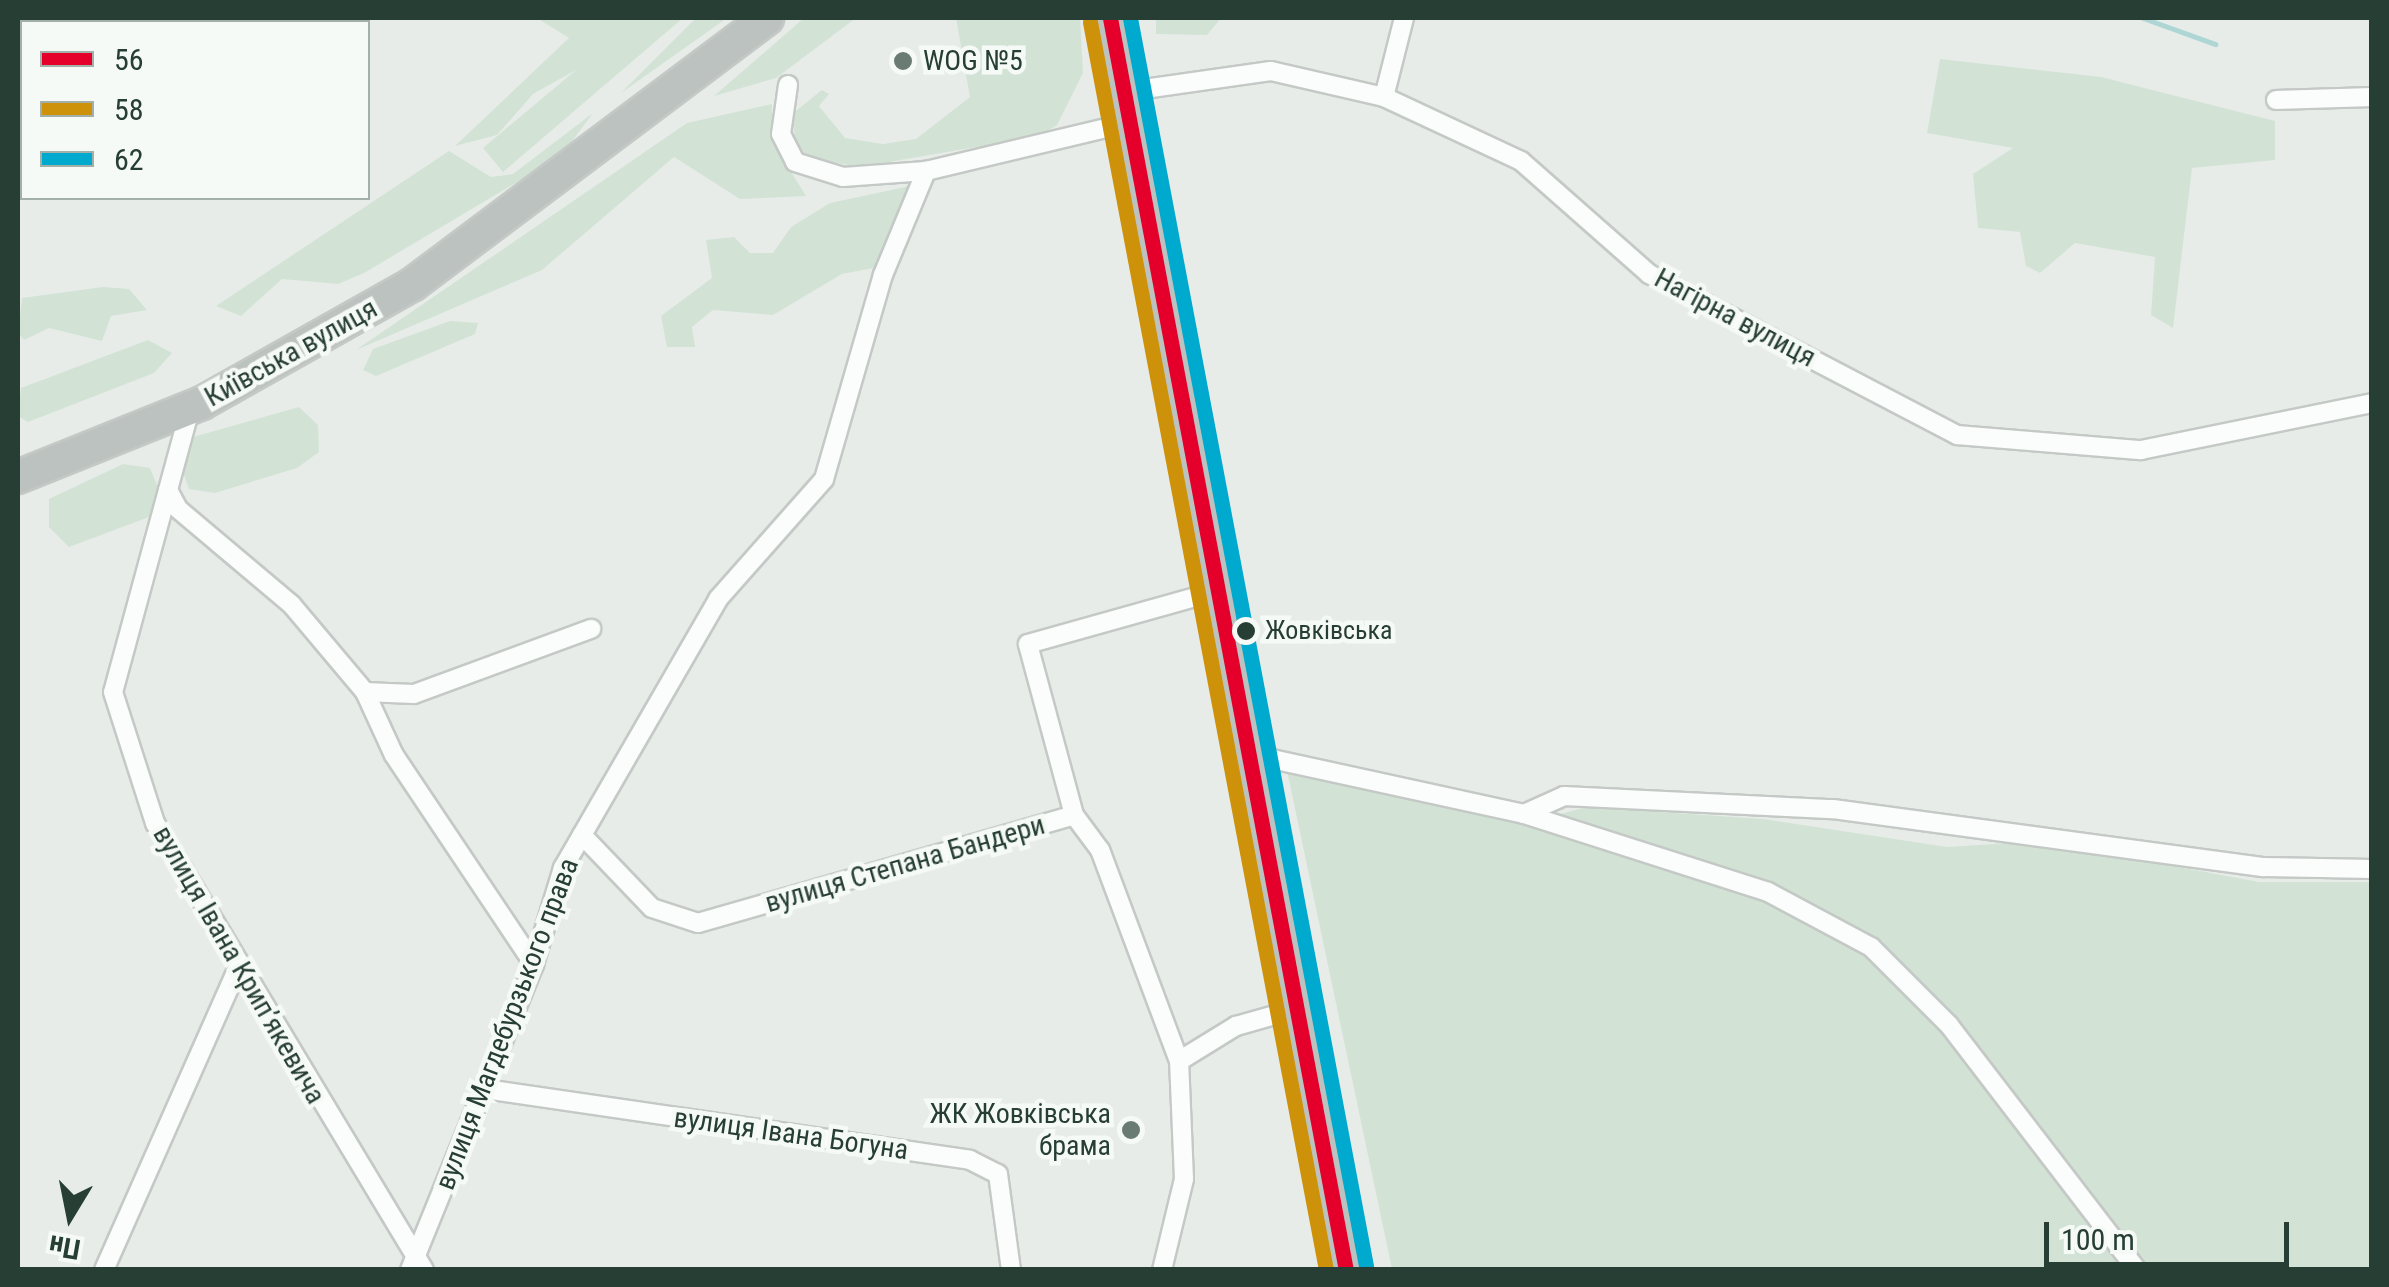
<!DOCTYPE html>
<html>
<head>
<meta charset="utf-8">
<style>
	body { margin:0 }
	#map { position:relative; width:2389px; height:1287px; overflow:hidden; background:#e7ece9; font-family:"Roboto Condensed",sans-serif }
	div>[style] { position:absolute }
	.green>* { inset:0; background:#d2e3d5 }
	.stream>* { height:5px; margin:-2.5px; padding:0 2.5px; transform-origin:2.5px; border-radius:2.5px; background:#add6d4 }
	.roads { filter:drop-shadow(2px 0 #c4c9c6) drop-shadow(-2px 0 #c4c9c6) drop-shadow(0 2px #c4c9c6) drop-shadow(0 -2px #c4c9c6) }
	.street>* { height:18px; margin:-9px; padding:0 9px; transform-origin:9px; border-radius:9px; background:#fbfcfc }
	.highway>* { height:32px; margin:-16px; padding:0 16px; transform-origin:16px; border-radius:16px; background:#bcc2c0 }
	.bus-1>* { height:15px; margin:-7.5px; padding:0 7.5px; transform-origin:7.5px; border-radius:7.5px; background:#e4002b }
	.bus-2>* { height:15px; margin:-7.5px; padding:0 7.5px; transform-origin:7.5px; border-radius:7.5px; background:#cd910a }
	.bus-3>* { height:15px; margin:-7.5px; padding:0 7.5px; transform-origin:7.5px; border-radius:7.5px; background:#00a9ce }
	.dots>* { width:28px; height:28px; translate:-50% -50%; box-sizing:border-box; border:5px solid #f6faf7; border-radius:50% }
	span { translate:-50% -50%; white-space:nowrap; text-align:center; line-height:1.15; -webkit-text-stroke:9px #f6faf7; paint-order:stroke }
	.bus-label { font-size:26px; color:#263e33 }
	.left { translate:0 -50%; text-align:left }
	.poi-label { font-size:28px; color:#263e33 }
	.right { translate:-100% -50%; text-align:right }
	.street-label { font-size:28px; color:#263e33 }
	.frame { position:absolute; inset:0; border:20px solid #263e33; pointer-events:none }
	.legend { position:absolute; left:20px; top:20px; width:350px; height:180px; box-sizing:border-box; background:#f6faf7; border:2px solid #a3afa9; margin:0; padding:12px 18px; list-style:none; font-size:30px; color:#263e33 }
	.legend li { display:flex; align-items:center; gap:20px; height:50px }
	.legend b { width:50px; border:2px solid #a3afa9 }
	.north { position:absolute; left:20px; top:1167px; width:100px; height:100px; -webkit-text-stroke:8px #f6faf7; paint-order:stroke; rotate:190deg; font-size:28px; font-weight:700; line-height:40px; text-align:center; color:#263e33 }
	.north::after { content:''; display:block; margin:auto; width:35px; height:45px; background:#263e33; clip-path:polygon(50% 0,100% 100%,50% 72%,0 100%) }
	.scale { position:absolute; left:2044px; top:1222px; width:245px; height:45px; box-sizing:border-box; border:5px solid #263e33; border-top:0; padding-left:12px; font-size:30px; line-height:35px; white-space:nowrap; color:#263e33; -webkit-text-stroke:8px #f6faf7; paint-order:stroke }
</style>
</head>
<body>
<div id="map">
	<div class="green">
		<div style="clip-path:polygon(537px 18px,683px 18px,503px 172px,483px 148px,576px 70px,533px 94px,497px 135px,455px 146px,569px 38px)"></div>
		<div style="clip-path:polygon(696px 18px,727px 18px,621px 93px)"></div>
		<div style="clip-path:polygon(804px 18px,856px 18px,776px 78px,714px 96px)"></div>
		<div style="clip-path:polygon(956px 18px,1080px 18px,1083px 73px,1057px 125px,1039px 136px,860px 167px,799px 156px,791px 115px,822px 90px,829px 94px,819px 106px,845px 138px,883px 144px,916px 139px,970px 97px)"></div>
		<div style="clip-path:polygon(1156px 18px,1221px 18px,1207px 35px,1156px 34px)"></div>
		<div style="clip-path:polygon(1940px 59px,2101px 77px,2275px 121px,2275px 160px,2192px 168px,2173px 328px,2151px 315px,2155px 257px,2075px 243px,2040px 273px,2026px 266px,2020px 232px,1978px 228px,1973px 174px,2013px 148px,1927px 133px)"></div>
		<div style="clip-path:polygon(772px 104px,772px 141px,806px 196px,740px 199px,674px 157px,542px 270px,356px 350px,687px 123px)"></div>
		<div style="clip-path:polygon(593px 113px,561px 156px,364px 273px,338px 284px,282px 279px,241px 316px,216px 306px,449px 151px,491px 177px,513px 174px)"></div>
		<div style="clip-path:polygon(910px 186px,884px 266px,842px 274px,773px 315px,713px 310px,692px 327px,695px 347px,667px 347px,661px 316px,712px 278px,706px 240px,734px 237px,750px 253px,773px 253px,791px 227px,830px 203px)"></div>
		<div style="clip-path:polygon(103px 287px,129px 289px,147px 310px,111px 316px,102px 341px,49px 328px,24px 340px,18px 333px,22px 298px)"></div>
		<div style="clip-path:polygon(450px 321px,478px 323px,475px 334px,376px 376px,363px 370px,373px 349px)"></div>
		<div style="clip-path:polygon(148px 340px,172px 353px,154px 373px,28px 422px,18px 416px,21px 388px)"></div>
		<div style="clip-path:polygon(299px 407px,318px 425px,319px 452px,297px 468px,215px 493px,189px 489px,180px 463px,193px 437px)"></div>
		<div style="clip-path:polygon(123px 464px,150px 468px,160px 492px,149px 517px,69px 547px,49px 527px,49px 499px)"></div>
		<div style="clip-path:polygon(1285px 761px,1525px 824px,1586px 807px,1763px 819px,1947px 847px,2040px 841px,2259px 882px,2371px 882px,2371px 1269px,1392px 1269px)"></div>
	</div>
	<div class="stream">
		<div style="left:2143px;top:18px;width:77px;rotate:19.9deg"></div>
	</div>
	<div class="roads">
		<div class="street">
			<div style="left:788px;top:85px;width:49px;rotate:98.1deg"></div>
			<div style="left:781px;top:134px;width:31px;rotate:63deg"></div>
			<div style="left:795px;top:162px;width:50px;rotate:17.4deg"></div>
			<div style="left:843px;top:177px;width:83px;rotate:-4.1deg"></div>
			<div style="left:926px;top:171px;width:211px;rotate:-13.4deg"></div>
			<div style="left:1137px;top:90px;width:135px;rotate:-8.1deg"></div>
			<div style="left:1271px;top:71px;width:116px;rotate:13deg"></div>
			<div style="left:1384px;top:97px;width:151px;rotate:25deg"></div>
			<div style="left:1521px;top:161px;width:171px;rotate:41.4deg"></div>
			<div style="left:1649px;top:274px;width:348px;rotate:27.6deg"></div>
			<div style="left:1957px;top:435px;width:185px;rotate:4.7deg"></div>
			<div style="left:2141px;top:450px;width:236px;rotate:-11.5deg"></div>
			<div style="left:1384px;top:97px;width:81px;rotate:-75.8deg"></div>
			<div style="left:2276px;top:100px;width:96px;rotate:-1.8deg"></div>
			<div style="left:190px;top:409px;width:293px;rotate:105.2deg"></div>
			<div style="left:113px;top:692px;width:138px;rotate:72.2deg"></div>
			<div style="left:155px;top:823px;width:522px;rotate:58.96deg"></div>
			<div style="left:168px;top:490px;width:21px;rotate:62deg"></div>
			<div style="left:178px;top:509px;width:148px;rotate:40.1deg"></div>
			<div style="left:291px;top:604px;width:115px;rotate:49.9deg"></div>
			<div style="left:365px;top:692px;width:69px;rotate:65.3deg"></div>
			<div style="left:394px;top:755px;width:252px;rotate:56.2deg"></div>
			<div style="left:365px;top:692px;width:49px;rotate:2.3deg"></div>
			<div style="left:414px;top:694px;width:189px;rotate:-20.2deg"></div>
			<div style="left:1249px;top:754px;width:281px;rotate:12.3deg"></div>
			<div style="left:1524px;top:814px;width:256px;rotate:17.7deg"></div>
			<div style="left:1768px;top:892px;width:117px;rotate:28.1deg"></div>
			<div style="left:1871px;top:947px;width:110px;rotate:45deg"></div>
			<div style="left:1949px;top:1025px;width:309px;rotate:52.5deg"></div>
			<div style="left:1524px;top:814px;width:44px;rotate:-24.2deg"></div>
			<div style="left:1564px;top:796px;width:269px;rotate:2.8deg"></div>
			<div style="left:1833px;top:809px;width:435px;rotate:7.7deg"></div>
			<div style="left:2264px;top:867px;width:108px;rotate:1.1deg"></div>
			<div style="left:582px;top:835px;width:101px;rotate:46.2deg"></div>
			<div style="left:652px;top:908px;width:48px;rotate:18.1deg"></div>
			<div style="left:698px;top:923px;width:391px;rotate:-16deg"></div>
			<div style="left:1179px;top:1061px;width:225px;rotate:-110.5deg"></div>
			<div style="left:1100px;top:850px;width:44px;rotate:-126.6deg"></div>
			<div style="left:1074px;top:815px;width:177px;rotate:-105.1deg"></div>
			<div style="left:1028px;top:644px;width:195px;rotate:-15.7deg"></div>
			<div style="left:485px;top:1089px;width:490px;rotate:8.3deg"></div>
			<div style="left:970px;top:1160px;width:31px;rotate:27deg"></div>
			<div style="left:998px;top:1174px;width:97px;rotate:82.3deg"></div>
			<div style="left:104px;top:1270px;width:328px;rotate:-66.1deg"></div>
			<div style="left:410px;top:1270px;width:330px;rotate:-67.9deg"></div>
			<div style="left:534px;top:964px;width:100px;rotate:-73.2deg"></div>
			<div style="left:563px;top:868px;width:310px;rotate:-60deg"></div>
			<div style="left:718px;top:599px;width:160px;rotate:-48.5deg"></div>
			<div style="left:824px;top:479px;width:212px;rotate:-73.9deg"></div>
			<div style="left:883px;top:275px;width:113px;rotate:-67.5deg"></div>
			<div style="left:1162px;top:1270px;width:94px;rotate:-76.4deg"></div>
			<div style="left:1184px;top:1179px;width:118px;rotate:-92.4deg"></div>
			<div style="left:1179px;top:1061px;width:67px;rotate:-31.6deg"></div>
			<div style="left:1236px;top:1026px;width:62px;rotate:-15.8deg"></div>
		</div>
		<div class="highway">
			<div style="left:1110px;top:18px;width:1274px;rotate:79.33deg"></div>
			<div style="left:18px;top:477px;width:198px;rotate:-21.9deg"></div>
			<div style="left:202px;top:403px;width:242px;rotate:-29.4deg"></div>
			<div style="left:413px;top:284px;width:443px;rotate:-36.9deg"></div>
		</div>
	</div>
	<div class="bus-1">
		<div style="left:1110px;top:18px;width:1274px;rotate:79.33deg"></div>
	</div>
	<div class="bus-2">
		<div style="left:1090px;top:22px;width:1270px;rotate:79.29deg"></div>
	</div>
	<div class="bus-3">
		<div style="left:1130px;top:18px;width:1270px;rotate:79.29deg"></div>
	</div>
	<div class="dots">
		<div style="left:903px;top:61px;background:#6a7b73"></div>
		<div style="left:1246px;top:631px;background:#263e33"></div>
		<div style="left:1131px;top:1130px;background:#6a7b73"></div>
	</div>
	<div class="bus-label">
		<span class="left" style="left:1265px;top:631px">Жовківська</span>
	</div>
	<div class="poi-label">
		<span class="left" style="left:923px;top:61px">WOG №5</span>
		<span class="right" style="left:1111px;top:1130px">ЖК Жовківська<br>брама</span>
	</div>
	<div class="street-label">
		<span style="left:1735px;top:318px;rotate:28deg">Нагірна вулиця</span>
		<span style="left:291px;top:353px;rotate:-29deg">Київська вулиця</span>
		<span style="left:905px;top:864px;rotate:-16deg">вулиця Степана Бандери</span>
		<span style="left:239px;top:965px;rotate:60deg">вулиця Івана Крипʼякевича</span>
		<span style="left:507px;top:1024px;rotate:-69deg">вулиця Магдебурзького права</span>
		<span style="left:791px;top:1134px;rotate:8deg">вулиця Івана Богуна</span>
	</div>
	<div class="frame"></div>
	<ul class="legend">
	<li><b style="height:12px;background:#e4002b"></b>56</li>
	<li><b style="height:12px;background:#cd910a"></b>58</li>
	<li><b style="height:12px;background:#00a9ce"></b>62</li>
	</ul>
	<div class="north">Пн</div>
	<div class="scale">100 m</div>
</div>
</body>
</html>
